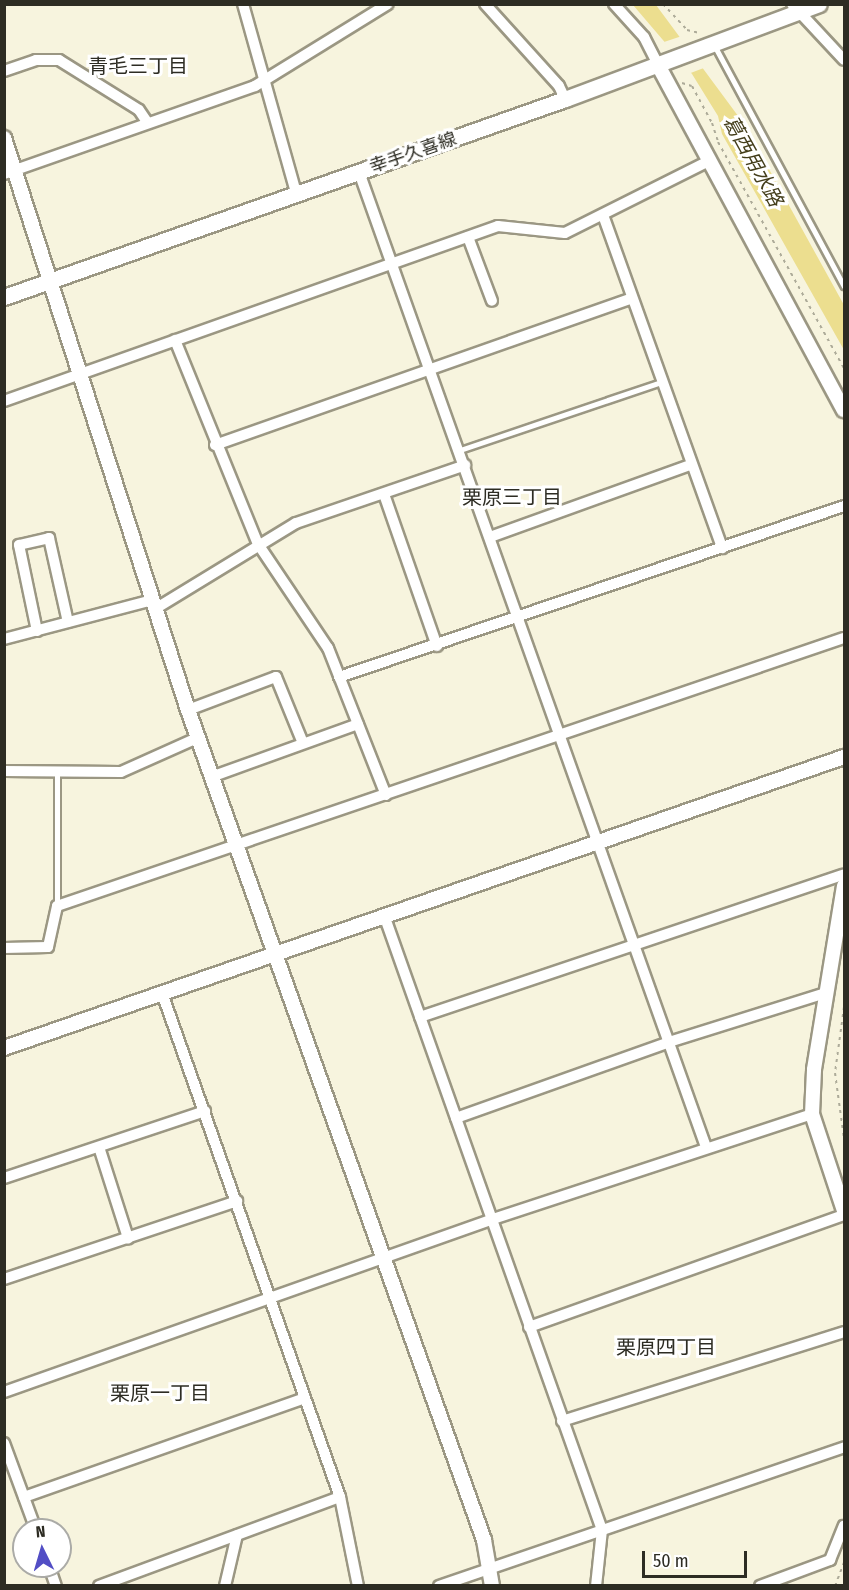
<!DOCTYPE html>
<html>
<head>
<meta charset="utf-8">
<style>
	body { margin:0 }
	#map { position:relative; width:849px; height:1590px; overflow:hidden; background:#f7f4de; font-family:"Fira Sans Condensed","Noto Sans JP",sans-serif }
	div>[style] { position:absolute }
	.water>* { inset:0; background:#ecde8f }
	.pier>* { inset:0; background:#f7f4de }
	.path>* { height:2px; margin-top:-1px; transform-origin:0; background:repeating-linear-gradient(90deg,#adab99 0 3px,transparent 0 7.5px) }
	.roads { filter:drop-shadow(2px 0 #9b9783) drop-shadow(-2px 0 #9b9783) drop-shadow(0 2px #9b9783) drop-shadow(0 -2px #9b9783) }
	.service>* { height:5px; margin:-2.5px; padding:0 2.5px; transform-origin:2.5px; border-radius:2.5px; background:#fff }
	.minor>* { height:10px; margin:-5px; padding:0 5px; transform-origin:5px; border-radius:5px; background:#fff }
	.tertiary>* { height:14px; margin:-7px; padding:0 7px; transform-origin:7px; border-radius:7px; background:#fff }
	.secondary>* { height:15px; margin:-7.5px; padding:0 7.5px; transform-origin:7.5px; border-radius:7.5px; background:#fff }
	span { translate:-50% -50%; white-space:nowrap; text-align:center; line-height:1.15; -webkit-text-stroke:6px #fff; paint-order:stroke }
	.street-label { font-size:18px; color:#2d2c23 }
	.neighbourhood-label { font-size:20px; color:#2d2c23 }
	.water-label { font-size:20px; color:#443e1b; font-style:italic }
	.frame { position:absolute; inset:0; border:6px solid #2d2c23; pointer-events:none }
	.north { position:absolute; left:12px; top:1518px; width:60px; height:60px; box-sizing:border-box; background:#fff; border:2px solid #ababa7; border-radius:50%; rotate:355deg; font-size:16px; font-weight:700; line-height:24px; text-align:center; color:#2d2c23 }
	.north::after { content:''; display:block; margin:auto; width:21px; height:27px; background:#524ec5; clip-path:polygon(50% 0,100% 100%,50% 72%,0 100%) }
	.scale { position:absolute; left:642px; top:1551px; width:105px; height:27px; box-sizing:border-box; border:3px solid #2d2c23; border-top:0; padding-left:8px; font-size:18px; line-height:21px; white-space:nowrap; color:#2d2c23; -webkit-text-stroke:4px #fff; paint-order:stroke }
</style>
</head>
<body>
<div id="map">
	<div class="water">
		<div style="clip-path:polygon(633px 5px,656px 5px,744px 124px,844px 305px,844px 350px,722px 134px,718px 116px,692px 74px)"></div>
	</div>
	<div class="pier">
		<div style="clip-path:polygon(685px 35px,709px 66px,688px 74px,664px 42px)"></div>
	</div>
	<div class="path">
		<div style="left:663px;top:4px;width:35px;rotate:47deg"></div>
		<div style="left:687px;top:30px;width:13px;rotate:13deg"></div>
		<div style="left:682px;top:83px;width:10px;rotate:17deg"></div>
		<div style="left:692px;top:86px;width:42px;rotate:61.6deg"></div>
		<div style="left:712px;top:123px;width:20px;rotate:72deg"></div>
		<div style="left:718px;top:142px;width:259px;rotate:60.9deg"></div>
		<div style="left:844px;top:1007px;width:67px;rotate:97.8deg"></div>
		<div style="left:835px;top:1073px;width:67px;rotate:82.2deg"></div>
		<div style="left:835px;top:1586px;width:26px;rotate:-69deg"></div>
	</div>
	<div class="roads">
		<div class="service">
			<div style="left:714px;top:45px;width:274px;rotate:61.7deg"></div>
			<div style="left:460px;top:450px;width:212px;rotate:-18.7deg"></div>
			<div style="left:57px;top:772px;width:134px;rotate:90deg"></div>
		</div>
		<div class="minor">
			<div style="left:243px;top:4px;width:196px;rotate:74.3deg"></div>
			<div style="left:485px;top:4px;width:110px;rotate:47.9deg"></div>
			<div style="left:559px;top:86px;width:14px;rotate:65deg"></div>
			<div style="left:614px;top:4px;width:45px;rotate:47.7deg"></div>
			<div style="left:644px;top:37px;width:31px;rotate:63deg"></div>
			<div style="left:792px;top:4px;width:76px;rotate:47.1deg"></div>
			<div style="left:4px;top:71px;width:34px;rotate:-19deg"></div>
			<div style="left:36px;top:60px;width:23px"></div>
			<div style="left:59px;top:60px;width:94px;rotate:32deg"></div>
			<div style="left:139px;top:110px;width:14px;rotate:56deg"></div>
			<div style="left:359px;top:172px;width:1035px;rotate:70.41deg"></div>
			<div style="left:4px;top:174px;width:266px;rotate:-19.3deg"></div>
			<div style="left:255px;top:86px;width:156px;rotate:-31.7deg"></div>
			<div style="left:603px;top:215px;width:354px;rotate:70.3deg"></div>
			<div style="left:468px;top:237px;width:68px;rotate:69.4deg"></div>
			<div style="left:175px;top:340px;width:220px;rotate:67.9deg"></div>
			<div style="left:258px;top:544px;width:125px;rotate:56.1deg"></div>
			<div style="left:328px;top:648px;width:158px;rotate:68.5deg"></div>
			<div style="left:4px;top:401px;width:524px;rotate:-19.51deg"></div>
			<div style="left:498px;top:226px;width:67px;rotate:6deg"></div>
			<div style="left:565px;top:233px;width:163px;rotate:-26.6deg"></div>
			<div style="left:215px;top:445px;width:442px;rotate:-19.4deg"></div>
			<div style="left:384px;top:494px;width:161px;rotate:70.8deg"></div>
			<div style="left:490px;top:537px;width:213px;rotate:-19.8deg"></div>
			<div style="left:155px;top:609px;width:165px;rotate:-31.4deg"></div>
			<div style="left:296px;top:523px;width:179px;rotate:-18.9deg"></div>
			<div style="left:37px;top:631px;width:88px;rotate:-101.8deg"></div>
			<div style="left:19px;top:545px;width:31px;rotate:-13deg"></div>
			<div style="left:49px;top:538px;width:86px;rotate:77.3deg"></div>
			<div style="left:4px;top:639px;width:154px;rotate:-14.7deg"></div>
			<div style="left:339px;top:677px;width:533px;rotate:-18.71deg"></div>
			<div style="left:188px;top:710px;width:94px;rotate:-20.6deg"></div>
			<div style="left:276px;top:677px;width:71px;rotate:67.8deg"></div>
			<div style="left:4px;top:771px;width:117px;rotate:0.5deg"></div>
			<div style="left:121px;top:772px;width:83px;rotate:-24.1deg"></div>
			<div style="left:211px;top:777px;width:156px;rotate:-19.8deg"></div>
			<div style="left:384px;top:915px;width:652px;rotate:70.48deg"></div>
			<div style="left:602px;top:1530px;width:56px;rotate:96.1deg"></div>
			<div style="left:4px;top:948px;width:44px;rotate:-1.3deg"></div>
			<div style="left:48px;top:947px;width:42px;rotate:-77.6deg"></div>
			<div style="left:57px;top:906px;width:831px;rotate:-18.81deg"></div>
			<div style="left:162px;top:993px;width:535px;rotate:70.55deg"></div>
			<div style="left:340px;top:1497px;width:91px;rotate:78.6deg"></div>
			<div style="left:420px;top:1017px;width:447px;rotate:-18.6deg"></div>
			<div style="left:456px;top:1118px;width:226px;rotate:-19.6deg"></div>
			<div style="left:669px;top:1042px;width:164px;rotate:-17.4deg"></div>
			<div style="left:99px;top:1147px;width:96px;rotate:72.3deg"></div>
			<div style="left:4px;top:1178px;width:212px;rotate:-18.4deg"></div>
			<div style="left:4px;top:1279px;width:246px;rotate:-18.5deg"></div>
			<div style="left:529px;top:1327px;width:334px;rotate:-19.6deg"></div>
			<div style="left:4px;top:1392px;width:519px;rotate:-19.48deg"></div>
			<div style="left:493px;top:1219px;width:336px;rotate:-18.2deg"></div>
			<div style="left:562px;top:1421px;width:296px;rotate:-17.5deg"></div>
			<div style="left:4px;top:1443px;width:93px;rotate:69.8deg"></div>
			<div style="left:24px;top:1497px;width:298px;rotate:-19.4deg"></div>
			<div style="left:49px;top:1566px;width:21px;rotate:71deg"></div>
			<div style="left:99px;top:1586px;width:257px;rotate:-20.3deg"></div>
			<div style="left:225px;top:1586px;width:52px;rotate:-76.8deg"></div>
			<div style="left:439px;top:1586px;width:428px;rotate:-18.9deg"></div>
			<div style="left:760px;top:1586px;width:75px;rotate:-20.4deg"></div>
			<div style="left:830px;top:1560px;width:37px;rotate:-68deg"></div>
		</div>
		<div class="tertiary">
			<div style="left:658px;top:65px;width:392px;rotate:61.7deg"></div>
			<div style="left:4px;top:138px;width:601px;rotate:72.17deg"></div>
			<div style="left:188px;top:710px;width:881px;rotate:70.37deg"></div>
			<div style="left:484px;top:1540px;width:47px;rotate:80.1deg"></div>
			<div style="left:844px;top:886px;width:186px;rotate:99.3deg"></div>
			<div style="left:814px;top:1070px;width:44px;rotate:92.6deg"></div>
			<div style="left:812px;top:1114px;width:102px;rotate:71.7deg"></div>
			<div style="left:4px;top:1048px;width:889px;rotate:-19.11deg"></div>
		</div>
		<div class="secondary">
			<div style="left:4px;top:297px;width:595px;rotate:-19.44deg"></div>
			<div style="left:565px;top:99px;width:271px;rotate:-20.5deg"></div>
		</div>
	</div>
	<div class="street-label">
		<span style="left:413px;top:153px;rotate:-19deg">幸手久喜線</span>
	</div>
	<div class="neighbourhood-label">
		<span style="left:138px;top:66px">青毛三丁目</span>
		<span style="left:512px;top:497px">栗原三丁目</span>
		<span style="left:666px;top:1347px">栗原四丁目</span>
		<span style="left:160px;top:1393px">栗原一丁目</span>
	</div>
	<div class="water-label">
		<span style="left:753px;top:161px;rotate:61deg">葛西用水路</span>
	</div>
	<div class="frame"></div>
	<div class="north">N</div>
	<div class="scale">50 m</div>
</div>
</body>
</html>
